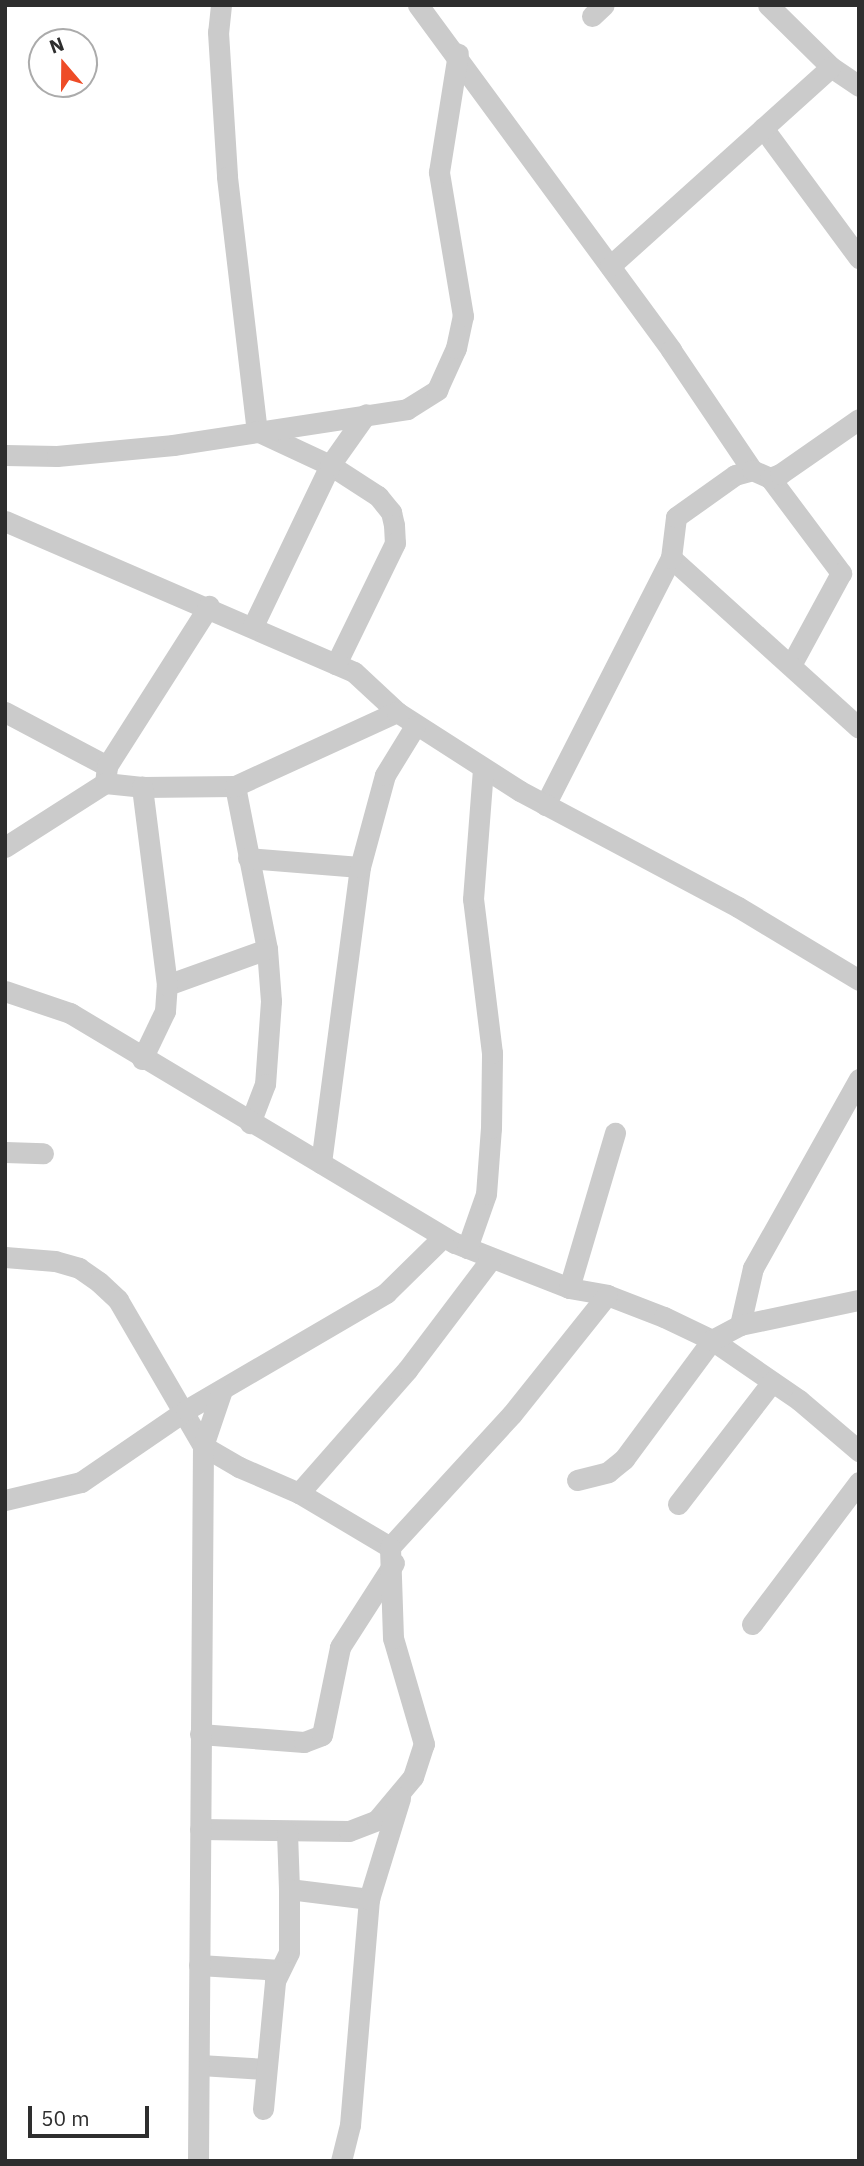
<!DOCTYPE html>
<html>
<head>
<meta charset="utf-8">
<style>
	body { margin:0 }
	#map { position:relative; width:864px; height:2166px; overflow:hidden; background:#fff; font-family:"IBM Plex Sans",sans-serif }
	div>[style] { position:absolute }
	.minor>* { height:21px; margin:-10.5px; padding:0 10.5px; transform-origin:10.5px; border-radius:10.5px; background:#cbcbcb }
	span { translate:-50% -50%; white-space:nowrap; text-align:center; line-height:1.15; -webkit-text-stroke:7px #fff; paint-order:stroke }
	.frame { position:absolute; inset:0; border:7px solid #2e2e2e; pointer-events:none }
	.north { position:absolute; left:28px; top:28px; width:70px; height:70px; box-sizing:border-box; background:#fff; border:2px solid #ababab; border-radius:50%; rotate:340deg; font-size:19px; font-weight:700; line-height:28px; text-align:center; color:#2e2e2e }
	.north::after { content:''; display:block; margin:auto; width:24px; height:32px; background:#ee4c27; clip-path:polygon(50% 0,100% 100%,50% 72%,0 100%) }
	.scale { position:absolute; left:28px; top:2106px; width:121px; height:32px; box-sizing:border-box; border:4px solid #2e2e2e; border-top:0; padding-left:9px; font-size:21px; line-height:24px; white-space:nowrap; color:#2e2e2e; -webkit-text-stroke:5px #fff; paint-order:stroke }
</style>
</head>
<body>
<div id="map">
	<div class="minor">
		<div style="left:221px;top:5px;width:27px;rotate:96deg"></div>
		<div style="left:218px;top:32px;width:145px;rotate:86.4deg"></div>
		<div style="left:227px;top:177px;width:256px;rotate:83.3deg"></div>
		<div style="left:257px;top:431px;width:81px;rotate:25deg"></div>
		<div style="left:330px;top:465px;width:57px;rotate:32.9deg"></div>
		<div style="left:378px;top:496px;width:21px;rotate:51deg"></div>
		<div style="left:391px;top:512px;width:13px;rotate:77deg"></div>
		<div style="left:394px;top:525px;width:18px;rotate:87deg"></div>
		<div style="left:395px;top:543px;width:135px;rotate:116deg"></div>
		<div style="left:418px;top:5px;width:428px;rotate:53.7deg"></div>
		<div style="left:671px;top:350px;width:145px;rotate:56deg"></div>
		<div style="left:768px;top:5px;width:88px;rotate:44.5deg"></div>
		<div style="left:831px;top:67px;width:34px;rotate:34deg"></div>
		<div style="left:592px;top:16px;width:16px;rotate:-43deg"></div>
		<div style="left:763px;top:128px;width:162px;rotate:53.6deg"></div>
		<div style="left:610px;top:266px;width:297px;rotate:-42deg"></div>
		<div style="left:5px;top:455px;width:52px;rotate:1.1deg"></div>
		<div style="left:57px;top:456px;width:117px;rotate:-5.4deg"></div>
		<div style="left:173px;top:445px;width:237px;rotate:-8.7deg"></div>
		<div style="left:407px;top:409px;width:36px;rotate:-32deg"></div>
		<div style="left:437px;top:390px;width:46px;rotate:-65.7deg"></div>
		<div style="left:456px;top:348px;width:33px;rotate:-78deg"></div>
		<div style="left:463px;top:316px;width:146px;rotate:-99.5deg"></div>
		<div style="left:439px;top:172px;width:120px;rotate:-80.9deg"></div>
		<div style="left:770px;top:478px;width:119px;rotate:53.2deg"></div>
		<div style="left:841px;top:573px;width:105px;rotate:118.5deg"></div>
		<div style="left:5px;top:521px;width:380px;rotate:23.4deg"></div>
		<div style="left:354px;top:672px;width:59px;rotate:42.9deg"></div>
		<div style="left:671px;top:558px;width:253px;rotate:42.1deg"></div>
		<div style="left:253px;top:626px;width:178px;rotate:-64.4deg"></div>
		<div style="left:330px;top:465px;width:62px;rotate:-54.8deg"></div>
		<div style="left:5px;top:712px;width:115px;rotate:27.9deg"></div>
		<div style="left:105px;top:783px;width:17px;rotate:-83deg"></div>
		<div style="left:107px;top:766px;width:190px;rotate:-57.5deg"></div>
		<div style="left:235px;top:786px;width:166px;rotate:78.9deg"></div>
		<div style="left:267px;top:949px;width:52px;rotate:85.6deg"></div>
		<div style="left:271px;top:1001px;width:83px;rotate:94.1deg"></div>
		<div style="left:265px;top:1084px;width:42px;rotate:111deg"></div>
		<div style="left:545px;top:805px;width:277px;rotate:-63deg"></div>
		<div style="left:671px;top:558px;width:41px;rotate:-83deg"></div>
		<div style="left:676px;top:517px;width:72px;rotate:-35.4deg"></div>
		<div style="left:735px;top:475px;width:18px;rotate:-16deg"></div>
		<div style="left:752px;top:470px;width:20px;rotate:24deg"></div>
		<div style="left:770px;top:478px;width:11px;rotate:-22deg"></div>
		<div style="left:780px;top:474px;width:96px;rotate:-34.8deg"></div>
		<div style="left:5px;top:847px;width:119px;rotate:-32.6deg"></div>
		<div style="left:105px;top:783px;width:37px;rotate:6deg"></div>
		<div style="left:142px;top:787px;width:93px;rotate:-0.6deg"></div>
		<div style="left:235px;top:786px;width:178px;rotate:-24.6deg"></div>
		<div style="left:397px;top:712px;width:146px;rotate:32.7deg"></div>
		<div style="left:520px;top:791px;width:247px;rotate:28deg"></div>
		<div style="left:738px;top:907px;width:141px;rotate:31.1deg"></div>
		<div style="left:248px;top:858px;width:112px;rotate:4.6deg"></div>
		<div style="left:167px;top:985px;width:106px;rotate:-19.8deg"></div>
		<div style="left:5px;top:991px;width:69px;rotate:18.7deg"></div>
		<div style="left:70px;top:1013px;width:448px;rotate:30.9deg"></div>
		<div style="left:455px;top:1243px;width:123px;rotate:21.5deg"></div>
		<div style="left:569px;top:1288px;width:39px;rotate:10deg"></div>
		<div style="left:607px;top:1295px;width:61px;rotate:21.1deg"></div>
		<div style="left:664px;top:1317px;width:53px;rotate:25.6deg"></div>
		<div style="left:712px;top:1340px;width:106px;rotate:34.6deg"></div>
		<div style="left:799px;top:1400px;width:79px;rotate:40.4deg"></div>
		<div style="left:142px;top:1059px;width:53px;rotate:-64.4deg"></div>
		<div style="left:165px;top:1011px;width:26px;rotate:-86deg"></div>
		<div style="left:167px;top:985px;width:200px;rotate:-97.2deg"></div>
		<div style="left:5px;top:1152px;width:38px;rotate:2deg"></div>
		<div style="left:321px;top:1163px;width:299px;rotate:-82.5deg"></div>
		<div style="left:360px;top:867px;width:95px;rotate:-74.8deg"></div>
		<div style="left:385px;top:775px;width:57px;rotate:-58.5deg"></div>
		<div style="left:467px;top:1248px;width:57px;rotate:-70.6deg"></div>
		<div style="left:486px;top:1194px;width:66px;rotate:-85.7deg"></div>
		<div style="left:491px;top:1128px;width:75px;rotate:-89.2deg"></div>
		<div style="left:492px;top:1053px;width:155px;rotate:-97deg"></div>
		<div style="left:473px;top:899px;width:131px;rotate:-85.6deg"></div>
		<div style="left:5px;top:1257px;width:50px;rotate:4.6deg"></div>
		<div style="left:55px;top:1261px;width:25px;rotate:16deg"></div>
		<div style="left:79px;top:1268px;width:24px;rotate:35deg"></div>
		<div style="left:99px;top:1282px;width:26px;rotate:43deg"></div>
		<div style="left:118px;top:1300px;width:169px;rotate:59.8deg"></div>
		<div style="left:203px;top:1446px;width:42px;rotate:30.3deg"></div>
		<div style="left:239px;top:1467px;width:65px;rotate:23.4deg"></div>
		<div style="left:299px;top:1493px;width:106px;rotate:30.7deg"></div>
		<div style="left:390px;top:1547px;width:180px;rotate:-47.5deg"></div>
		<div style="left:512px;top:1414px;width:152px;rotate:-51.4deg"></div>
		<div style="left:569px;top:1288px;width:162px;rotate:-73.5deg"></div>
		<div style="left:740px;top:1325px;width:58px;rotate:-77.2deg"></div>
		<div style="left:753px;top:1268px;width:217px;rotate:-60.7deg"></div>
		<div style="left:577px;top:1480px;width:32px;rotate:-14deg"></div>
		<div style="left:608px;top:1472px;width:21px;rotate:-39deg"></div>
		<div style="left:624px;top:1459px;width:148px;rotate:-53.5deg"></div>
		<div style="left:712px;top:1340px;width:32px;rotate:-28deg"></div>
		<div style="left:740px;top:1325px;width:122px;rotate:-11.9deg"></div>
		<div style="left:299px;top:1493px;width:164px;rotate:-48.7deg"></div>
		<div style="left:407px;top:1370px;width:139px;rotate:-52.9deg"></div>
		<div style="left:5px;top:1500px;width:78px;rotate:-13.3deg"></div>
		<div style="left:81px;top:1482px;width:127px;rotate:-34.4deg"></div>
		<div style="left:186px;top:1410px;width:232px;rotate:-30.3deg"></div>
		<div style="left:386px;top:1293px;width:80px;rotate:-44.5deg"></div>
		<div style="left:678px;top:1504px;width:154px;rotate:-52.4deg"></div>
		<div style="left:752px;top:1624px;width:178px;rotate:-53deg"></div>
		<div style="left:200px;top:1734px;width:104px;rotate:4.4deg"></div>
		<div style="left:304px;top:1742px;width:19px;rotate:-21deg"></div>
		<div style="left:322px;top:1735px;width:90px;rotate:-78.4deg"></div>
		<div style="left:340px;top:1647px;width:100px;rotate:-57.3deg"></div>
		<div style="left:200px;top:1829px;width:149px;rotate:0.8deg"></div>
		<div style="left:349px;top:1831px;width:30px;rotate:-21deg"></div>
		<div style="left:377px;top:1820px;width:56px;rotate:-50.1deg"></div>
		<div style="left:413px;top:1777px;width:35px;rotate:-72deg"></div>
		<div style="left:424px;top:1744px;width:110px;rotate:-106.3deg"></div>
		<div style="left:393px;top:1638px;width:91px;rotate:-91.9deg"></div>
		<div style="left:287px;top:1832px;width:57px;rotate:88deg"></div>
		<div style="left:289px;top:1889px;width:81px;rotate:7.1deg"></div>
		<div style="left:199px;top:1965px;width:81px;rotate:3.5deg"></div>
		<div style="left:200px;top:2065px;width:66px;rotate:3.5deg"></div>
		<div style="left:263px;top:2109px;width:129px;rotate:-84.6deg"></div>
		<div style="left:275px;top:1981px;width:32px;rotate:-64deg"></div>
		<div style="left:289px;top:1952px;width:63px;rotate:-90deg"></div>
		<div style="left:198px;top:2161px;width:715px;rotate:-89.6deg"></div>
		<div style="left:203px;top:1446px;width:59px;rotate:-71.3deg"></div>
		<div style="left:341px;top:2161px;width:37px;rotate:-76deg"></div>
		<div style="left:350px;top:2125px;width:227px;rotate:-85.2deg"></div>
		<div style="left:369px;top:1899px;width:106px;rotate:-72.9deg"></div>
	</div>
	<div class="frame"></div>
	<div class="north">N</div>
	<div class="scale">50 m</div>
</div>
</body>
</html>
